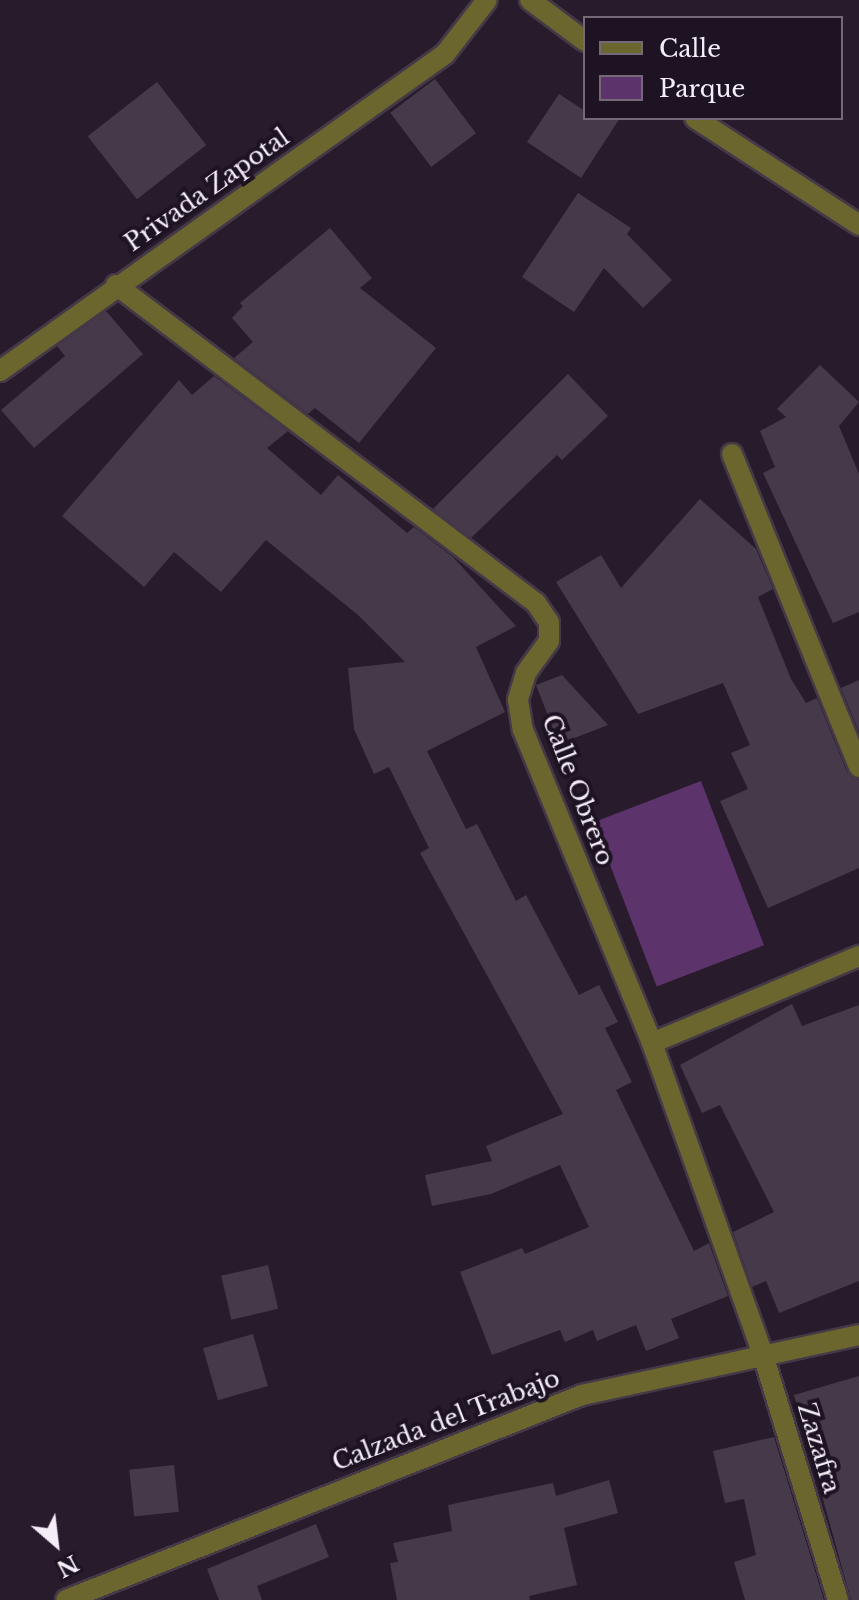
<!DOCTYPE html>
<html>
<head>
<meta charset="utf-8">
<style>
	body { margin:0 }
	#map { position:relative; width:859px; height:1600px; overflow:hidden; background:#281c2c; font-family:"Libre Baskerville",serif }
	div>[style] { position:absolute }
	.green>* { inset:0; background:#5c336a; transform-origin:0 0 }
	.building>* { inset:0; background:#45394a; transform-origin:0 0 }
	.roads { filter:drop-shadow(2px 0 #453948) drop-shadow(-2px 0 #453948) drop-shadow(0 2px #453948) drop-shadow(0 -2px #453948) }
	.minor>* { height:20px; margin:-10px; padding:0 10px; transform-origin:10px; border-radius:10px; background:#6a662d }
	span { translate:-50% -50%; white-space:nowrap; text-align:center; line-height:1.15; -webkit-text-stroke:8px #1e1322; paint-order:stroke }
	.street-label { font-size:24px; color:#f5edf7 }
	.legend { position:absolute; left:583px; top:16px; width:260px; height:104px; box-sizing:border-box; background:#1e1322; border:2px solid #746a77; margin:0; padding:10px 14px; list-style:none; font-size:24px; color:#f5edf7 }
	.legend li { display:flex; align-items:center; gap:16px; height:40px }
	.legend b { width:40px; border:2px solid #746a77 }
	.north { position:absolute; left:16px; top:1504px; width:80px; height:80px; -webkit-text-stroke:6px #1e1322; paint-order:stroke; rotate:152deg; font-size:22px; font-weight:700; line-height:32px; text-align:center; color:#f5edf7 }
	.north::after { content:''; display:block; margin:auto; width:28px; height:36px; background:#f5edf7; clip-path:polygon(50% 0,100% 100%,50% 72%,0 100%) }
</style>
</head>
<body>
<div id="map">
	<div class="green">
		<div style="left:701px;top:781px;width:176px;height:115px;rotate:69deg"></div>
	</div>
	<div class="building">
		<div style="left:435px;top:79px;width:68px;height:56px;rotate:53deg"></div>
		<div style="left:157px;top:82px;width:80px;height:88px;rotate:52deg"></div>
		<div style="clip-path:polygon(559px 94px,585px 111px,585px 118px,620px 118px,581px 178px,527px 142px)"></div>
		<div style="clip-path:polygon(578px 193px,631px 228px,627px 234px,672px 280px,643px 308px,604px 268px,574px 312px,522px 277px)"></div>
		<div style="clip-path:polygon(330px 228px,372px 278px,360px 288px,436px 348px,359px 443px,315px 408px,308px 414px,234px 358px,253px 342px,232px 318px,243px 306px,240px 303px)"></div>
		<div style="clip-path:polygon(106px 311px,143px 354px,34px 448px,1px 410px,65px 356px,57px 346px)"></div>
		<div style="clip-path:polygon(820px 365px,859px 402px,839px 426px,859px 474px,859px 612px,833px 623px,763px 473px,775px 467px,760px 431px,786px 417px,777px 409px)"></div>
		<div style="clip-path:polygon(568px 374px,608px 416px,562px 460px,557px 455px,471px 538px,433px 509px)"></div>
		<div style="clip-path:polygon(214px 376px,288px 431px,267px 448px,321px 495px,338px 475px,407px 533px,414px 527px,453px 557px,516px 626px,476px 647px,505px 712px,427px 751px,466px 829px,477px 824px,516px 901px,526px 895px,579px 995px,599px 985px,618px 1022px,605px 1028px,632px 1082px,616px 1090px,694px 1251px,709px 1243px,728px 1296px,671px 1319px,679px 1338px,646px 1351px,636px 1325px,597px 1341px,593px 1330px,565px 1342px,560px 1330px,492px 1355px,460px 1272px,522px 1248px,525px 1254px,589px 1227px,560px 1165px,491px 1194px,432px 1206px,425px 1175px,492px 1161px,486px 1146px,563px 1114px,420px 853px,429px 848px,389px 767px,374px 774px,354px 729px,348px 668px,405px 662px,358px 615px,266px 540px,221px 592px,174px 552px,144px 587px,62px 516px,179px 380px,192px 395px)"></div>
		<div style="clip-path:polygon(700px 499px,756px 549px,773px 589px,758px 597px,791px 679px,806px 703px,817px 698px,847px 772px,859px 780px,859px 868px,768px 908px,720px 801px,748px 789px,731px 753px,750px 745px,723px 683px,638px 714px,556px 582px,601px 555px,621px 588px)"></div>
		<div style="clip-path:polygon(562px 675px,608px 725px,559px 744px,536px 685px)"></div>
		<div style="clip-path:polygon(859px 680px,859px 732px,841px 688px)"></div>
		<div style="clip-path:polygon(792px 1004px,802px 1026px,859px 1005px,859px 1281px,779px 1313px,766px 1281px,752px 1287px,733px 1232px,774px 1212px,720px 1105px,702px 1113px,680px 1065px)"></div>
		<div style="left:268px;top:1265px;width:45px;height:48px;rotate:77deg"></div>
		<div style="left:253px;top:1334px;width:54px;height:52px;rotate:74deg"></div>
		<div style="clip-path:polygon(859px 1376px,859px 1600px,851px 1600px,794px 1395px)"></div>
		<div style="clip-path:polygon(774px 1437px,824px 1600px,745px 1600px,734px 1562px,756px 1555px,744px 1499px,725px 1503px,713px 1451px)"></div>
		<div style="left:174px;top:1465px;width:47px;height:45px;rotate:84deg"></div>
		<div style="clip-path:polygon(609px 1480px,618px 1513px,564px 1528px,577px 1585px,529px 1596px,530px 1600px,397px 1600px,390px 1563px,398px 1562px,393px 1543px,452px 1531px,448px 1505px,553px 1483px,556px 1496px)"></div>
		<div style="clip-path:polygon(316px 1524px,329px 1557px,257px 1586px,262px 1600px,219px 1600px,207px 1569px)"></div>
	</div>
	<div class="roads">
		<div class="minor">
			<div style="left:530px;top:0;width:69px;rotate:36.7deg"></div>
			<div style="left:695px;top:118px;width:196px;rotate:33.1deg"></div>
			<div style="left:116px;top:285px;width:527px;rotate:37.13deg"></div>
			<div style="left:536px;top:603px;width:23px;rotate:56deg"></div>
			<div style="left:549px;top:622px;width:19px;rotate:90deg"></div>
			<div style="left:549px;top:641px;width:39px;rotate:126deg"></div>
			<div style="left:526px;top:673px;width:28px;rotate:107deg"></div>
			<div style="left:518px;top:700px;width:30px;rotate:81deg"></div>
			<div style="left:523px;top:730px;width:339px;rotate:67.6deg"></div>
			<div style="left:652px;top:1043px;width:334px;rotate:70.4deg"></div>
			<div style="left:764px;top:1358px;width:253px;rotate:73deg"></div>
			<div style="left:0;top:371px;width:546px;rotate:-35.46deg"></div>
			<div style="left:445px;top:54px;width:68px;rotate:-52.1deg"></div>
			<div style="left:732px;top:454px;width:338px;rotate:67.9deg"></div>
			<div style="left:652px;top:1043px;width:225px;rotate:-22.8deg"></div>
			<div style="left:66px;top:1600px;width:555px;rotate:-21.67deg"></div>
			<div style="left:582px;top:1395px;width:283px;rotate:-12.2deg"></div>
		</div>
	</div>
	<div class="street-label">
		<span style="left:207px;top:190px;rotate:-35deg">Privada Zapotal</span>
		<span style="left:578px;top:790px;rotate:69deg">Calle Obrero</span>
		<span style="left:446px;top:1420px;rotate:-21deg">Calzada del Trabajo</span>
		<span style="left:819px;top:1448px;rotate:73deg">Zazafra</span>
	</div>
	<ul class="legend">
	<li><b style="height:10px;background:#6a662d"></b>Calle</li>
	<li><b style="height:22px;background:#5c336a"></b>Parque</li>
	</ul>
	<div class="north">N</div>
</div>
</body>
</html>
